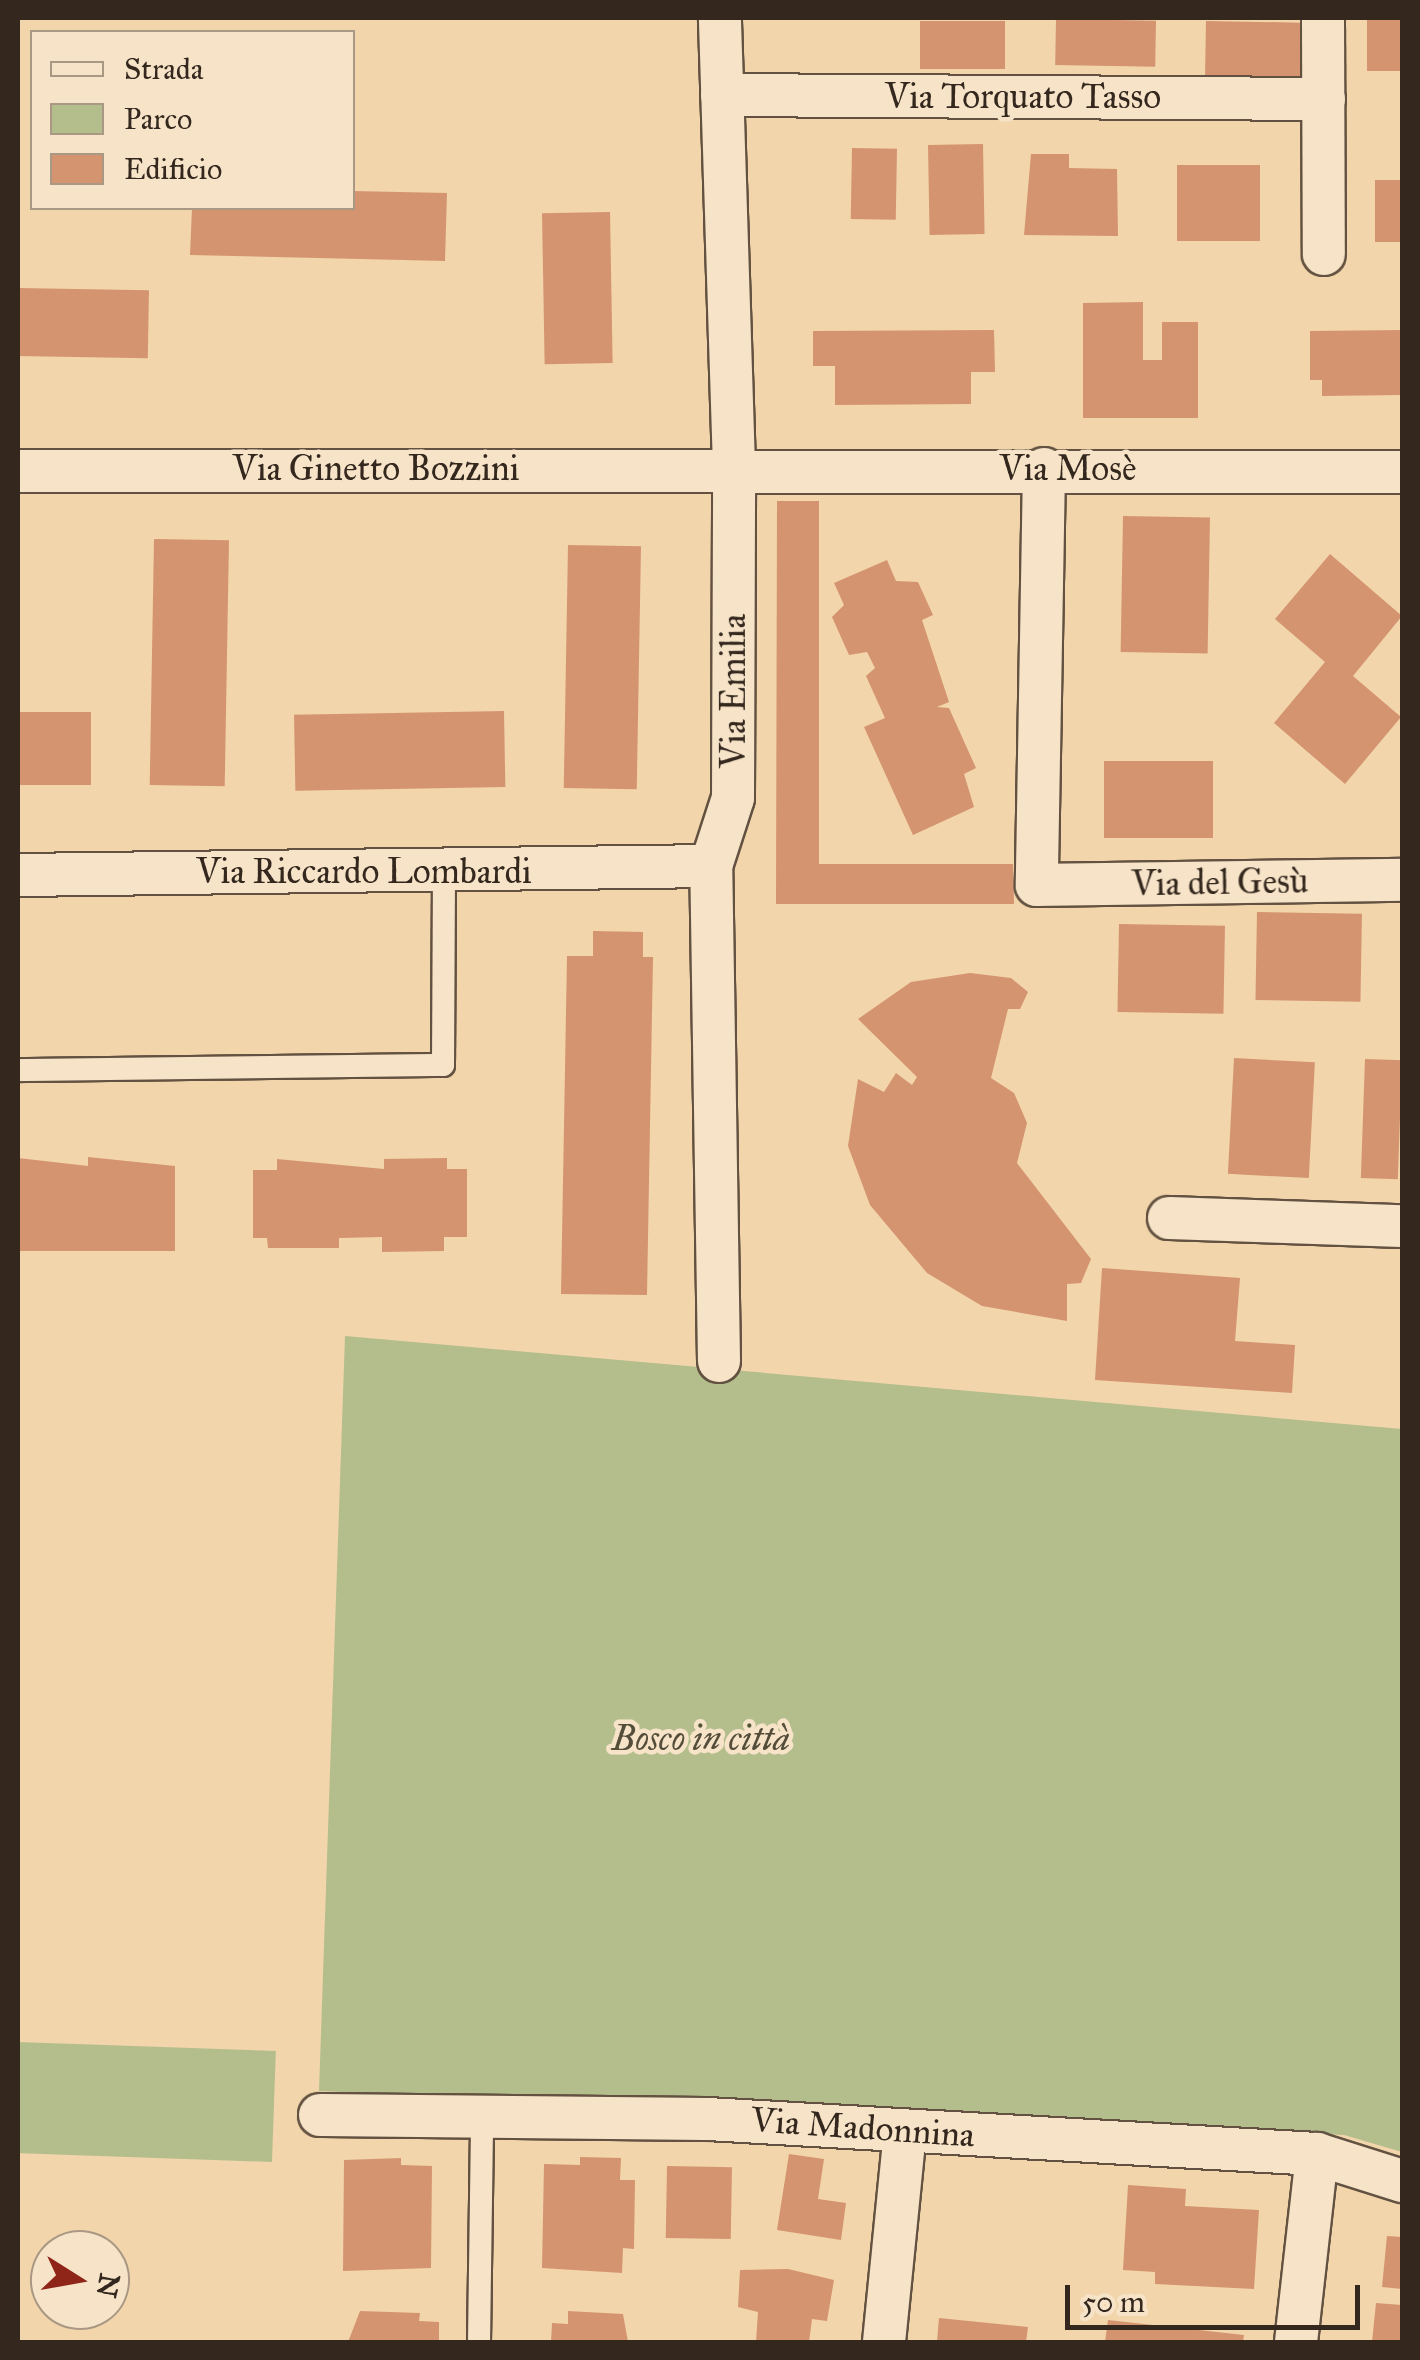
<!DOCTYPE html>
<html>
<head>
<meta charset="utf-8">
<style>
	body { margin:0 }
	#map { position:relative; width:1420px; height:2360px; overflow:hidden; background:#f2d5ab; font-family:"IM FELL Great Primer",serif }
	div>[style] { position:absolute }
	.green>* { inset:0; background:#b4be8d; transform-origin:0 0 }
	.building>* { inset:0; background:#d49470; transform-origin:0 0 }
	.roads { filter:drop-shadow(2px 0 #635241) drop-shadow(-2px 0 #635241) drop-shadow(0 2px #635241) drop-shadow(0 -2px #635241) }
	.service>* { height:22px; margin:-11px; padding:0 11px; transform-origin:11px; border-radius:11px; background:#f7e4c8 }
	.minor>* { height:42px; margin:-21px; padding:0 21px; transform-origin:21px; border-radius:21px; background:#f7e4c8 }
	span { translate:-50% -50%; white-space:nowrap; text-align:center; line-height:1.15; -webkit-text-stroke:9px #f7e4c8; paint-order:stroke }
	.street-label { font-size:35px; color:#33271e }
	.park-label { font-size:35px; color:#534d3a; font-style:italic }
	.frame { position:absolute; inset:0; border:20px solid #33271e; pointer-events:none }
	.legend { position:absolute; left:30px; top:30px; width:325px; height:180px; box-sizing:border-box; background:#f7e4c8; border:2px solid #a99884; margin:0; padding:12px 18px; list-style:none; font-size:30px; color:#33271e }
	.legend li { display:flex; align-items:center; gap:20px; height:50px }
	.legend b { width:50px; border:2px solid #a99884 }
	.north { position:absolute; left:30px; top:2230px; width:100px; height:100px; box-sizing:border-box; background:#f7e4c8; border:2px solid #a99884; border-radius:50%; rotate:101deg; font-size:28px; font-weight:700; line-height:40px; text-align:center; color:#33271e }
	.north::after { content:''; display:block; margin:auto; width:35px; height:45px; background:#8f2418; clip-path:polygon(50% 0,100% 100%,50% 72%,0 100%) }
	.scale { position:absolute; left:1065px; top:2285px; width:295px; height:45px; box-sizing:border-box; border:5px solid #33271e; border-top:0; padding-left:12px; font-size:30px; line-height:35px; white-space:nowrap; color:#33271e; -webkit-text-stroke:8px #f7e4c8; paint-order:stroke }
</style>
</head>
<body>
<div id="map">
	<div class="green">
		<div style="clip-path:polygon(345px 1336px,1402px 1429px,1402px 2152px,1344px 2135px,319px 2091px)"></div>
		<div style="left:18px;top:2042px;width:258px;height:111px;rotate:2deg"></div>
	</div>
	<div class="building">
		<div style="left:1367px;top:18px;width:35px;height:53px"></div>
		<div style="left:1056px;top:19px;width:100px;height:46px;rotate:1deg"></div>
		<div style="left:920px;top:21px;width:85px;height:48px"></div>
		<div style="left:1206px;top:21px;width:95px;height:55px;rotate:1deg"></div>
		<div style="left:983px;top:144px;width:90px;height:55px;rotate:89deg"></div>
		<div style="left:852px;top:148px;width:45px;height:71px;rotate:1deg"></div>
		<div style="clip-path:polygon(1031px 154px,1069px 154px,1069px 168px,1117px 169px,1118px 236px,1024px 235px)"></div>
		<div style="left:1177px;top:165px;width:83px;height:76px"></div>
		<div style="left:1402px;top:180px;width:62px;height:27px;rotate:90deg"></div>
		<div style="clip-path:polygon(352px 191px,447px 193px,445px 261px,190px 255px,192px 208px,352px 208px)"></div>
		<div style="left:610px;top:212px;width:151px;height:68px;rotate:89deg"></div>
		<div style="left:18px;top:288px;width:131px;height:68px;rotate:1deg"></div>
		<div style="clip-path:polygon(1143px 302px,1143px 360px,1162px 360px,1162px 322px,1198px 322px,1198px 418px,1083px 418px,1083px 303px)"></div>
		<div style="clip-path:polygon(994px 330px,995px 372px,971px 372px,971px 404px,835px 405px,835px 366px,813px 366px,813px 331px)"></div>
		<div style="clip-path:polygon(1402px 330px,1402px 395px,1322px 396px,1322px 380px,1310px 380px,1310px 331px)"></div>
		<div style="clip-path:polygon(777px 501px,819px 501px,819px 864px,1013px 864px,1014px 904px,776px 904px)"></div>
		<div style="left:1123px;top:516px;width:87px;height:136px;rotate:1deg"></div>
		<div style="left:154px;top:539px;width:75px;height:246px;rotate:1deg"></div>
		<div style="left:568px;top:545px;width:73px;height:243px;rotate:1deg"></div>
		<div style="clip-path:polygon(1330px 554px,1402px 616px,1353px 676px,1401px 717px,1345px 784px,1274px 723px,1325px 662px,1275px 619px)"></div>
		<div style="clip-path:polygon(887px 560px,896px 581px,918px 582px,933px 615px,922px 620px,949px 702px,937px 707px,949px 708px,976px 768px,964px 774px,974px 807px,913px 835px,864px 727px,885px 718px,866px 676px,875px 668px,867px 652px,849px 655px,832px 617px,844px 605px,834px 583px)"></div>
		<div style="left:504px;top:711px;width:76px;height:210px;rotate:89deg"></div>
		<div style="left:18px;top:712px;width:73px;height:73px"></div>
		<div style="left:1104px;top:761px;width:109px;height:77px"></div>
		<div style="left:1257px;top:912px;width:105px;height:88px;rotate:1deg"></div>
		<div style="left:1119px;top:924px;width:106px;height:88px;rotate:1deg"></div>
		<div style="clip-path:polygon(593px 931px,643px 932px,643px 957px,653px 957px,647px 1295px,561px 1294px,567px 956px,593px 956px)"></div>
		<div style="clip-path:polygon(970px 973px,1011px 978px,1028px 992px,1020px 1009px,1008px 1009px,991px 1078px,1014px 1093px,1027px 1123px,1017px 1163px,1091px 1259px,1081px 1283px,1067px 1284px,1067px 1321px,982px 1306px,927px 1273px,870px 1205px,848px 1146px,858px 1079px,884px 1092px,896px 1073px,912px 1085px,917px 1077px,858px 1019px,911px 982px)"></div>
		<div style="left:1234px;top:1058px;width:81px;height:116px;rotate:3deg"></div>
		<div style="left:1365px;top:1059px;width:37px;height:119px;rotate:2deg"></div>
		<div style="clip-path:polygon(88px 1157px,175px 1166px,175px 1251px,18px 1251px,18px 1158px,88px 1166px)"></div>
		<div style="clip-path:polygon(447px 1158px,447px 1169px,467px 1169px,467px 1237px,444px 1237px,444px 1251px,382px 1252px,382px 1237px,339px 1238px,339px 1248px,268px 1248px,267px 1238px,253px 1238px,253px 1170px,277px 1170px,277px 1159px,384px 1169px,384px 1159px)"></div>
		<div style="clip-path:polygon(1102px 1268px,1240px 1278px,1235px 1341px,1295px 1345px,1292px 1393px,1095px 1380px)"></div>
		<div style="clip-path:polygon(789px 2154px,824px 2159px,818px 2199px,846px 2203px,841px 2240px,777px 2230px)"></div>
		<div style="clip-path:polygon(580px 2157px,621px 2158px,620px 2180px,635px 2180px,634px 2249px,623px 2248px,622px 2273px,542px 2268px,544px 2164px,580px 2165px)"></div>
		<div style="clip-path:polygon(401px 2158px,401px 2165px,432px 2166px,431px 2268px,343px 2271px,344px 2160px)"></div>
		<div style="left:667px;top:2166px;width:65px;height:72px;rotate:1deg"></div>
		<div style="clip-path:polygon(1128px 2185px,1186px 2189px,1185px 2206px,1259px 2210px,1254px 2289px,1155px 2284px,1155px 2272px,1123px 2270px)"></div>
		<div style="clip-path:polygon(1387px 2236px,1402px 2237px,1402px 2289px,1382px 2287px)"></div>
		<div style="clip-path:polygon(788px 2269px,834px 2280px,827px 2321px,812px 2319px,809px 2342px,756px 2342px,758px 2312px,738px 2307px,740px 2270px)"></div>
		<div style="clip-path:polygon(1376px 2303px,1402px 2305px,1402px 2342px,1372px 2342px)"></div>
		<div style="clip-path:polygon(360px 2311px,420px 2313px,419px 2321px,439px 2322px,439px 2342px,348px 2342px)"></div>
		<div style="clip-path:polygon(568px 2311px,623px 2314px,628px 2342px,551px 2342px,552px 2323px,568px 2324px)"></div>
		<div style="clip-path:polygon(939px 2318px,1028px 2327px,1026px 2342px,937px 2342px)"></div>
		<div style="clip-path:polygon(1108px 2320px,1244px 2335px,1243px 2342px,1105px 2342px)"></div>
	</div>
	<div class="roads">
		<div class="service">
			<div style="left:18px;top:1070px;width:425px;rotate:-0.7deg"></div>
			<div style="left:443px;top:1065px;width:196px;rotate:-89.7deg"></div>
			<div style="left:479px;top:2342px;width:226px;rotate:-89.2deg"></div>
		</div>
		<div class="minor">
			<div style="left:1323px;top:18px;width:236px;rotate:89.8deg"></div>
			<div style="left:722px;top:95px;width:602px;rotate:0.38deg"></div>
			<div style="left:1044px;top:469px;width:416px;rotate:91deg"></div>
			<div style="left:1037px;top:885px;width:365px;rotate:-0.8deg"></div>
			<div style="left:18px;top:471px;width:1384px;rotate:0.04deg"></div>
			<div style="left:18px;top:875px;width:693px;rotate:-0.74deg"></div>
			<div style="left:1169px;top:1218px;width:233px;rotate:2deg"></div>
			<div style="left:719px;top:1361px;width:495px;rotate:-90.9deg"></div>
			<div style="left:711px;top:866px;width:71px;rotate:-72.1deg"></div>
			<div style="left:733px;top:798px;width:331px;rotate:-89.8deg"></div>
			<div style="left:734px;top:467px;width:449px;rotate:-91.8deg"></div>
			<div style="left:320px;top:2115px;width:388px;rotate:0.6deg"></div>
			<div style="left:708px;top:2119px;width:610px;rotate:3.29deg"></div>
			<div style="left:1317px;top:2154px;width:89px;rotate:17.6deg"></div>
			<div style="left:884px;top:2342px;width:212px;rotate:-84.3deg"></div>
			<div style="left:1296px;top:2342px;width:189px;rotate:-83.6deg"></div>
		</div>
	</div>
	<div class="street-label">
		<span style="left:1023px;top:97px">Via Torquato Tasso</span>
		<span style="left:376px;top:469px">Via Ginetto Bozzini</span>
		<span style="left:1068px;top:469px">Via Mosè</span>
		<span style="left:734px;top:691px;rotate:-90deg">Via Emilia</span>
		<span style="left:364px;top:872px">Via Riccardo Lombardi</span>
		<span style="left:1220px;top:883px;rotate:-1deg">Via del Gesù</span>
		<span style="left:863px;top:2128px;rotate:4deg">Via Madonnina</span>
	</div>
	<div class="park-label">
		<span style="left:701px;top:1739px">Bosco in città</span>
	</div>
	<div class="frame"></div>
	<ul class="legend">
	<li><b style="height:12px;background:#f7e4c8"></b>Strada</li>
	<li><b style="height:28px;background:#b4be8d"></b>Parco</li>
	<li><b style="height:28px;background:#d49470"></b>Edificio</li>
	</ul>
	<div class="north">N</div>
	<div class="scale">50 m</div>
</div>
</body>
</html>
